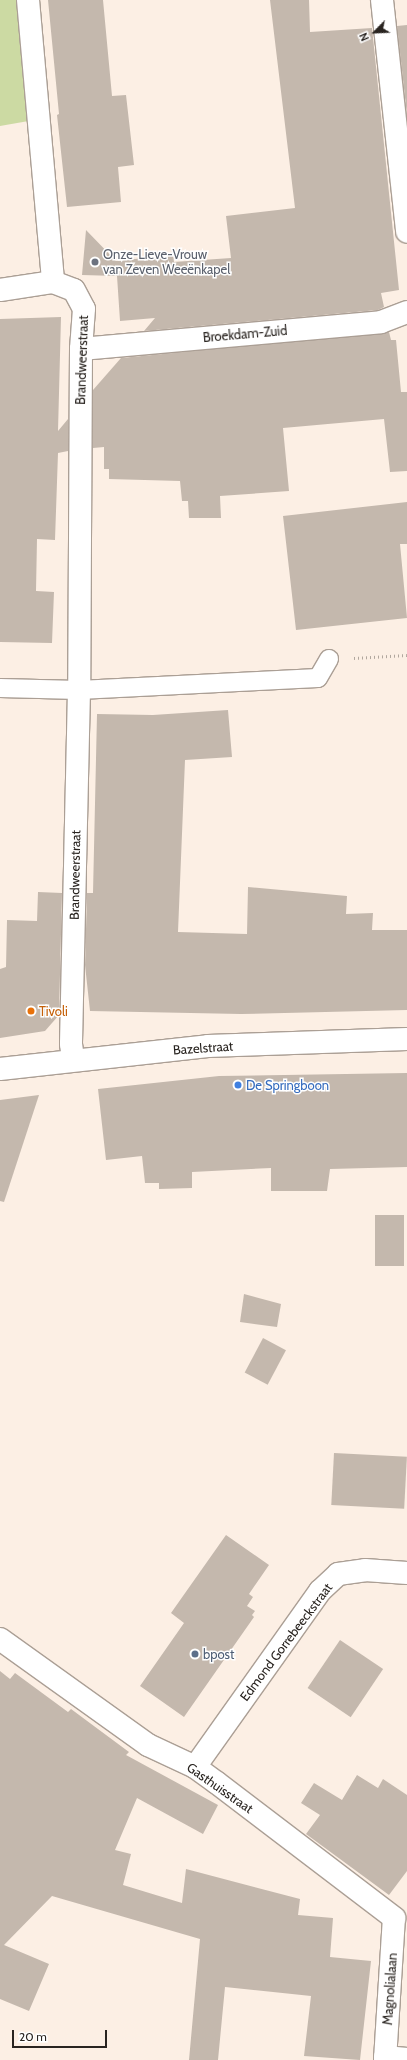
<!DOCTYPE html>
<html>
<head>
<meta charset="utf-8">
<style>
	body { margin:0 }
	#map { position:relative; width:407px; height:2060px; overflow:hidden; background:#fcefe4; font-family:Cabin,sans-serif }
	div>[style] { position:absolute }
	.green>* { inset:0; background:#ccdaa3 }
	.building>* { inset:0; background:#c4b8ad; transform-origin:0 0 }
	.path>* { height:2.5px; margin-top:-1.25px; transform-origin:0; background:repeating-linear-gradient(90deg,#b1a79e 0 1px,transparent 0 4px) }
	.roads { filter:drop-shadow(1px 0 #ab9f95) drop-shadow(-1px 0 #ab9f95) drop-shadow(0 1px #ab9f95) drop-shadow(0 -1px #ab9f95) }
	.service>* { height:18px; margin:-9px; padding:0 9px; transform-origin:9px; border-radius:9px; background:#fff }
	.minor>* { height:22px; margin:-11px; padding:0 11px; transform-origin:11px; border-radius:11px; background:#fff }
	.secondary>* { height:22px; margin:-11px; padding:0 11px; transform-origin:11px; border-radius:11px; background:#fff }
	.dots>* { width:11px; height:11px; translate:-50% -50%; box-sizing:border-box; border:2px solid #fff; border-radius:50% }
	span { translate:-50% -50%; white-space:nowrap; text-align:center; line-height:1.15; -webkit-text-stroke:3px #fff; paint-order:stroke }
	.worship-label { font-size:13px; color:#5b616d }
	.left { translate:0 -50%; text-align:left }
	.street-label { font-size:13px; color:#292420 }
	.food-label { font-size:13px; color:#c56008 }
	.shop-label { font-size:13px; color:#366cbe }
	.service-label { font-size:13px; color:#4e5e75 }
	.north { position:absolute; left:355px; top:12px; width:40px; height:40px; -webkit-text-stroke:3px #fff; paint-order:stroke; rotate:246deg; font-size:11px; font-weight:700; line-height:16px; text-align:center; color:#292420 }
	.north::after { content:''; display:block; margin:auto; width:14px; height:18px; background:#292420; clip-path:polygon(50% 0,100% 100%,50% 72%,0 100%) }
	.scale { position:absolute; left:12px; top:2030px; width:95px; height:18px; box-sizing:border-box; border:2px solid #292420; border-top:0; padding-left:5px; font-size:12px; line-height:14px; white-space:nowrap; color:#292420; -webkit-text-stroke:3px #fff; paint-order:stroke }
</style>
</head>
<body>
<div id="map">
	<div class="green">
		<div style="clip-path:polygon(0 0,28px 0,40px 119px,0 126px)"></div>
	</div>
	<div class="building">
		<div style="clip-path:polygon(48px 0,103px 0,112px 96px,126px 95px,134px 165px,118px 167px,121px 202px,67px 207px,57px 115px,59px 114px)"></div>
		<div style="clip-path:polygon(270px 0,309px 0,310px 32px,372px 28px,399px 290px,381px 293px,384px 307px,378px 310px,144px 331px,155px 318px,120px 321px,117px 276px,82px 275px,86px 230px,116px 261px,173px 255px,174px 262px,231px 258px,226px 216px,295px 208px)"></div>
		<div style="clip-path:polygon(407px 25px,407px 115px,397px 26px)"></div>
		<div style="clip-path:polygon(61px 317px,58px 431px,68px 419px,68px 451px,58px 453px,55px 540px,37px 539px,36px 591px,54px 592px,52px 643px,0 642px,0 319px)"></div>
		<div style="clip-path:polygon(389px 332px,391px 340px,396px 340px,401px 392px,407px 392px,407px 471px,390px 472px,384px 419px,283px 428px,289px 491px,220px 496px,221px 518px,189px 518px,188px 501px,182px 501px,180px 481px,109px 479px,109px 469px,104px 469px,104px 447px,93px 448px,93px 390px,121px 358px)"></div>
		<div style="clip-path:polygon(407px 502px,407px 544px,400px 544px,407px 618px,296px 630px,283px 516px)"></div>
		<div style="clip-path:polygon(228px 710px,232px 757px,185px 760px,178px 932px,247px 934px,248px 887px,347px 896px,346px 914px,373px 913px,372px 930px,407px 930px,407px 1010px,241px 1014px,90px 1011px,85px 965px,87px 893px,93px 893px,97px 714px,153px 715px)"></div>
		<div style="clip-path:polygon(38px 892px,62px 893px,59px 1015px,45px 1031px,0 1038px,0 969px,6px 967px,7px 920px,37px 921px)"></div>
		<div style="clip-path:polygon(407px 1073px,407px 1167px,330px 1169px,327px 1191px,271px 1191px,271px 1168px,192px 1172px,192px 1188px,159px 1189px,159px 1183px,145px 1183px,142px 1156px,106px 1160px,98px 1089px,219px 1076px)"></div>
		<div style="clip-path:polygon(39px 1095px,4px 1202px,0 1201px,0 1100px)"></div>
		<div style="left:375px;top:1215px;width:29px;height:51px"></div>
		<div style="clip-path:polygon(244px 1294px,281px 1304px,277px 1327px,240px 1322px)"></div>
		<div style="left:263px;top:1338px;width:26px;height:39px;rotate:28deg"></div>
		<div style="left:334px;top:1453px;width:73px;height:52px;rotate:3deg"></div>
		<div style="clip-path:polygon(226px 1535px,269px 1565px,249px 1594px,253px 1597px,247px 1606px,255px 1611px,252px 1615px,254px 1617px,184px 1717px,140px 1686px,184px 1623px,171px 1613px)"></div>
		<div style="left:340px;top:1640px;width:52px;height:58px;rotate:34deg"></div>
		<div style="clip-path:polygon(0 1671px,10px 1679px,15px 1673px,68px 1712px,71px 1709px,102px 1732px,129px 1752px,126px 1755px,218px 1805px,203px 1834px,137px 1798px,115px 1850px,131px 1854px,123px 1885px,182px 1903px,186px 1869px,300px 1899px,298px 1915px,333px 1918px,330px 1957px,371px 1961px,360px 2060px,304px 2056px,311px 1996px,225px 1987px,218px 2060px,189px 2060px,200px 1939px,52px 1896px,4px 1945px,49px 1964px,29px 2011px,0 1999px)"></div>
		<div style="clip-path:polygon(357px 1775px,378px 1788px,383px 1779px,407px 1795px,407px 1871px,389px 1895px,306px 1834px,320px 1815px,301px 1803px,314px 1783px,342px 1800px)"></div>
	</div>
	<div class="path">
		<div style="left:354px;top:658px;width:53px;rotate:-3.2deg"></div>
	</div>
	<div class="roads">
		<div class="service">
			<div style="left:0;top:688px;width:79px;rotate:1.5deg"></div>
			<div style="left:79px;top:690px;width:239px;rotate:-2.9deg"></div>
			<div style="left:318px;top:678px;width:22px;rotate:-60deg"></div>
		</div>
		<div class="minor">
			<div style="left:28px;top:0;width:283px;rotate:84.9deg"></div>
			<div style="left:382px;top:0;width:233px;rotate:83.8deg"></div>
			<div style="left:53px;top:282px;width:22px;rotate:21deg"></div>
			<div style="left:74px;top:290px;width:21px;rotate:62deg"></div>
			<div style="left:84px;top:309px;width:40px;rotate:94.3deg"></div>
			<div style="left:81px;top:349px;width:341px;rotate:90.3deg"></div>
			<div style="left:79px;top:690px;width:354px;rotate:91.3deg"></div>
			<div style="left:71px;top:1044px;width:15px;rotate:82deg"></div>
			<div style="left:0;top:290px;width:54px;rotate:-8.6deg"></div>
			<div style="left:81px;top:349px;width:301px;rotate:-5.1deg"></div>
			<div style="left:381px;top:322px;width:28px;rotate:-21deg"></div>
			<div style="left:0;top:1639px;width:182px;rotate:35.6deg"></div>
			<div style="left:148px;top:1745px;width:52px;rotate:25.1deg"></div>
			<div style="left:195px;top:1767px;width:27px;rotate:36deg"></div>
			<div style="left:217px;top:1783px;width:223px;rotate:37.3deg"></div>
			<div style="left:195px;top:1767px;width:216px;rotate:-54.6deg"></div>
			<div style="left:320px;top:1591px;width:25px;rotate:-43deg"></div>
			<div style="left:338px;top:1574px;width:27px;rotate:-8deg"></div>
			<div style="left:365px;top:1570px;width:42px;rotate:4.1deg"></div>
			<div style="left:385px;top:2057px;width:22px;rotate:5deg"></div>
			<div style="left:385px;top:2060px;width:142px;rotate:-86.4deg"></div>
		</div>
		<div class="secondary">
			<div style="left:0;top:1069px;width:209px;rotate:-6.3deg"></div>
			<div style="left:208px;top:1046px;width:199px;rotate:-2deg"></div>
		</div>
	</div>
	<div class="dots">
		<div style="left:95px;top:262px;background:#6b7280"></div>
		<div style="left:31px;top:1011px;background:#e8710a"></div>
		<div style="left:238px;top:1085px;background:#3f7fe0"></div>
		<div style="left:195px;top:1654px;background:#5c6f8a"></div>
	</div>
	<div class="worship-label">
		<span class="left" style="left:103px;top:262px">Onze-Lieve-Vrouw<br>van Zeven Weeënkapel</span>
	</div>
	<div class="street-label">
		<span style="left:245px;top:334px;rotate:-5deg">Broekdam-Zuid</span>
		<span style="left:82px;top:360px;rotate:-88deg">Brandweerstraat</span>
		<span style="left:75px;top:875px;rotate:-89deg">Brandweerstraat</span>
		<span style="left:203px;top:1048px;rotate:-4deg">Bazelstraat</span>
		<span style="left:286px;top:1642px;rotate:-53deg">Edmond Gorrebeeckstraat</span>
		<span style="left:220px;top:1788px;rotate:35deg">Gasthuisstraat</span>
		<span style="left:390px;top:1989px;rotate:-86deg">Magnolialaan</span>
	</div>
	<div class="food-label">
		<span class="left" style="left:39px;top:1011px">Tivoli</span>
	</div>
	<div class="shop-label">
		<span class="left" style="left:246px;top:1085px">De Springboon</span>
	</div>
	<div class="service-label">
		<span class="left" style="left:203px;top:1654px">bpost</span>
	</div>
	<div class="north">N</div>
	<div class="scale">20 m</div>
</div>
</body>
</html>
